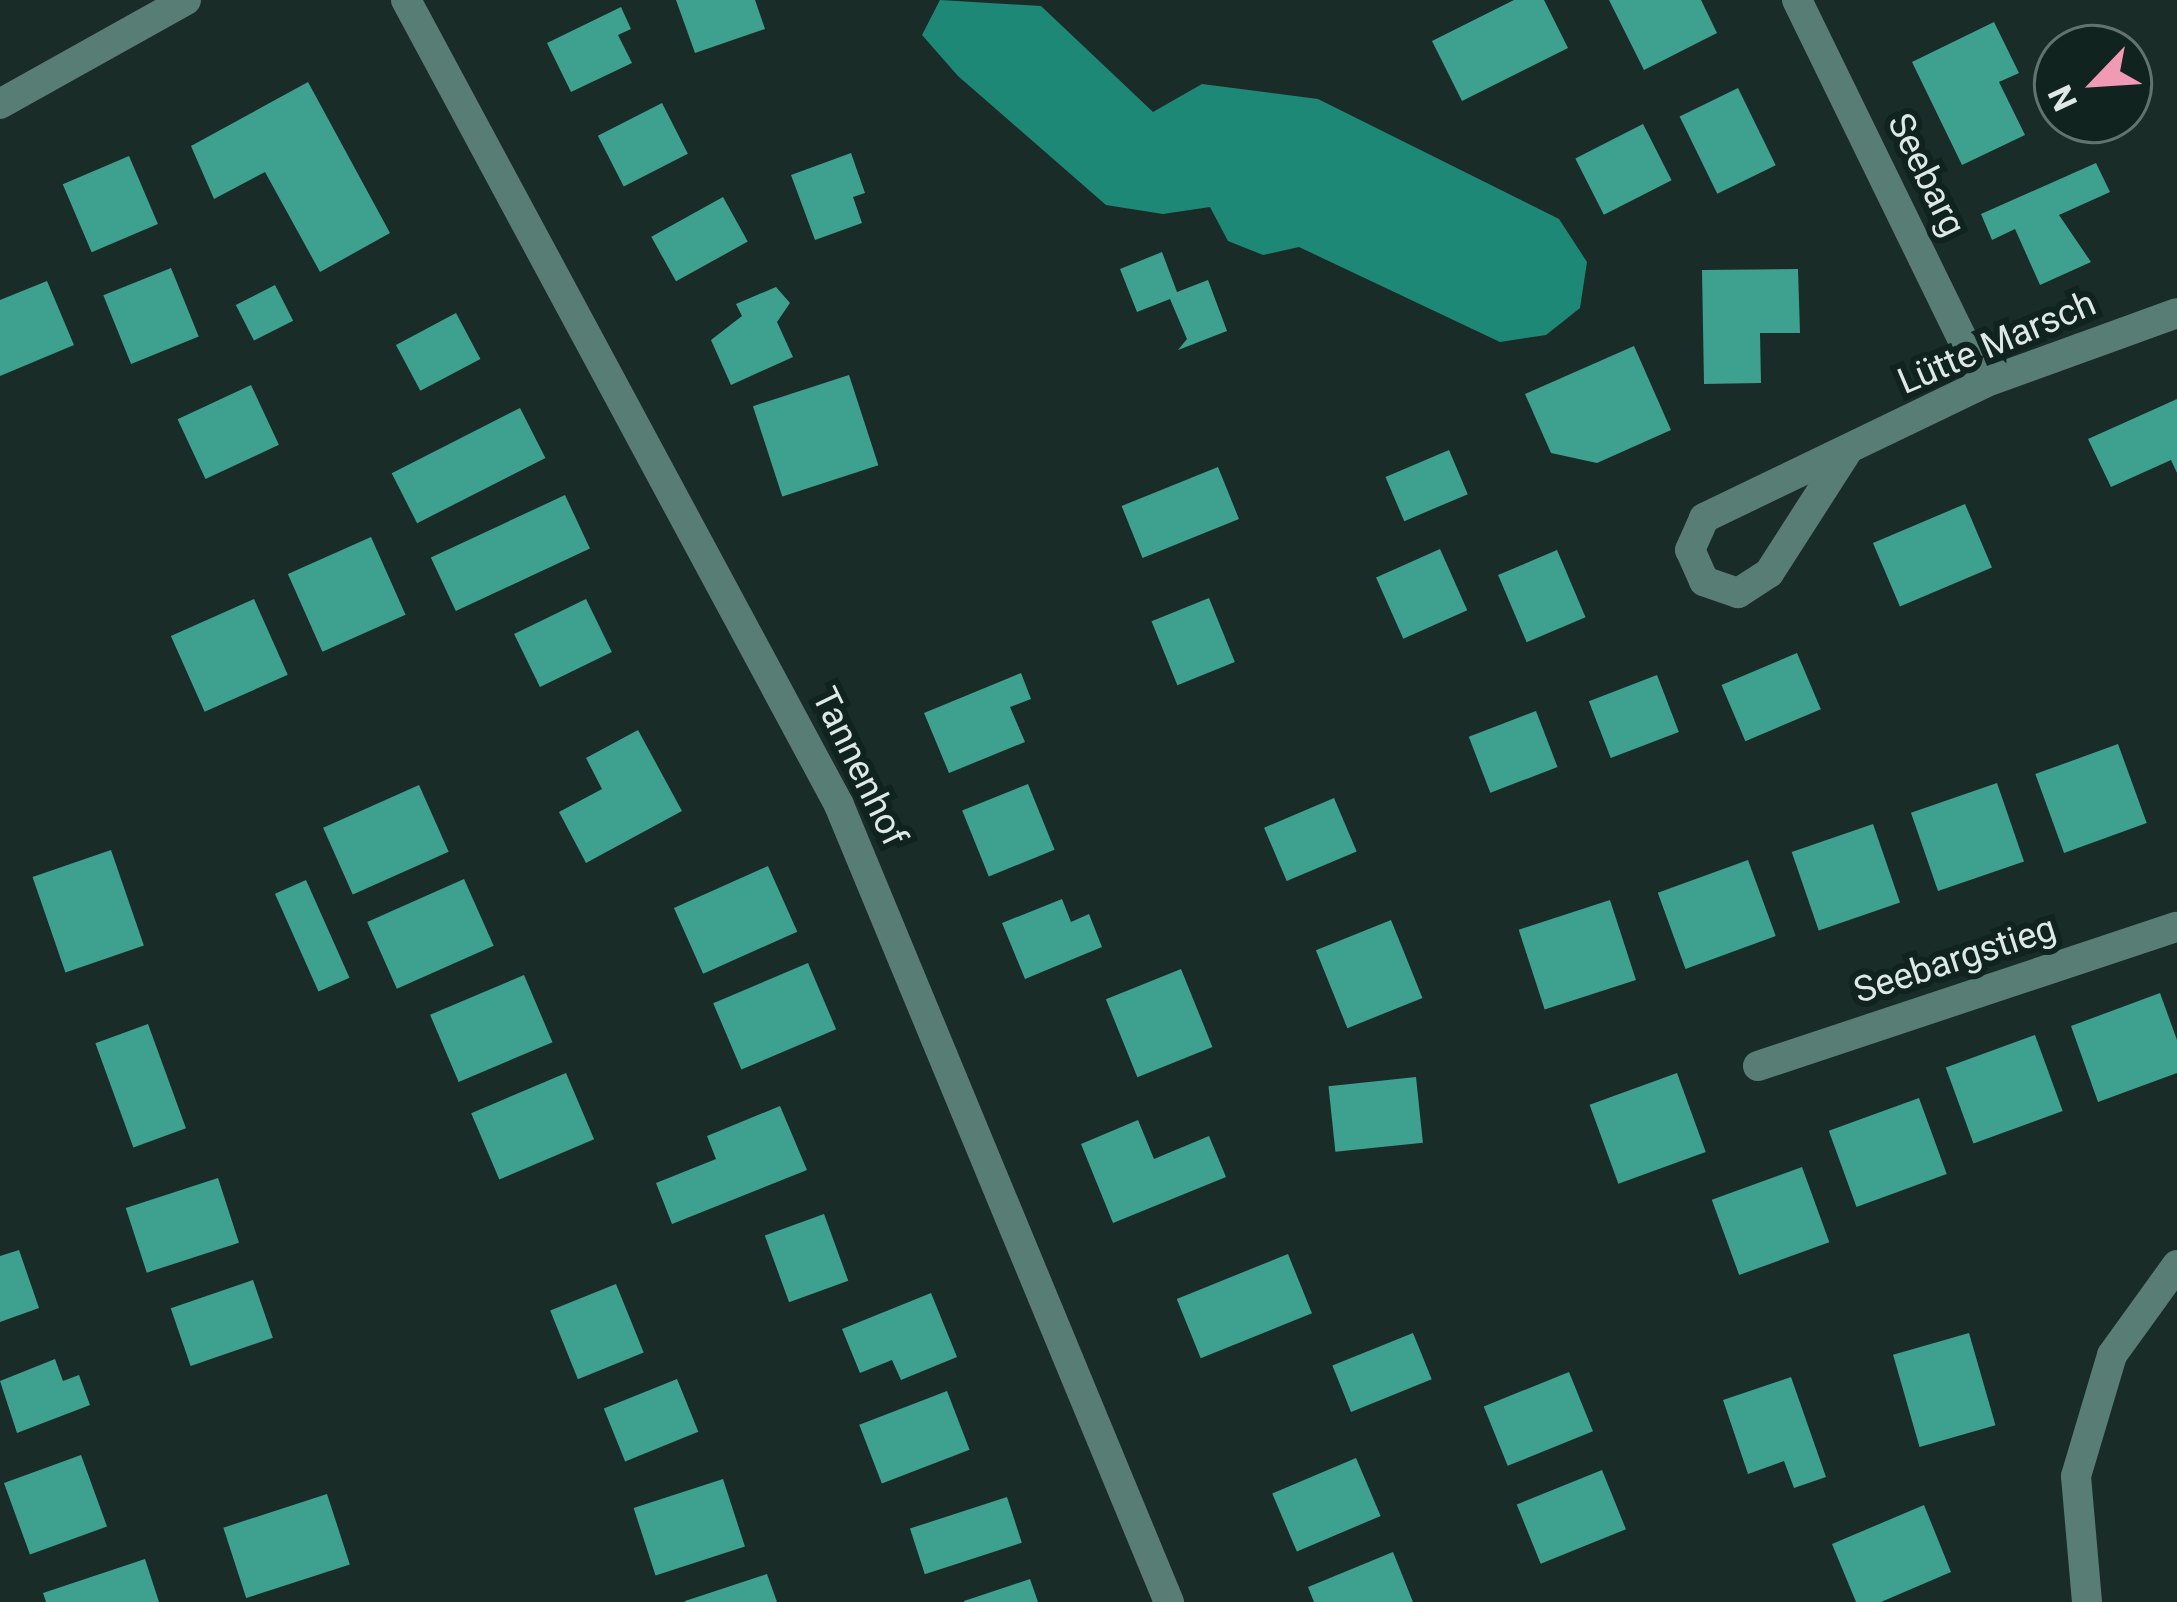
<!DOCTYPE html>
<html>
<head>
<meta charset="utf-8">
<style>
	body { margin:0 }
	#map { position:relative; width:2177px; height:1602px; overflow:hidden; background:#1a2c28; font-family:Roboto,sans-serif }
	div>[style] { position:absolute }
	.water>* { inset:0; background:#1e8877 }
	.building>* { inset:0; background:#3ea08e; transform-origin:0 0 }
	.minor>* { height:30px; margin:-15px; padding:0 15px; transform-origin:15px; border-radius:15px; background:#587d75 }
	span { translate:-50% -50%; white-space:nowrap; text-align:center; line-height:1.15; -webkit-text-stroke:12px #10231f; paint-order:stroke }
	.street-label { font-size:36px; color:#dee9e7 }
	.north { position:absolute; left:2033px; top:24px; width:120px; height:120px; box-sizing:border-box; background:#10231f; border:3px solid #62726f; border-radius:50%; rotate:245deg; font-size:33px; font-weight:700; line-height:48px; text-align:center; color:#dee9e7 }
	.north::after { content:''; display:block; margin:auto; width:42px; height:54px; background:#f09ab5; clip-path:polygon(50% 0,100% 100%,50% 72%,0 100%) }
</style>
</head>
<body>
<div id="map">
	<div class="water">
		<div style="clip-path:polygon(940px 0,1041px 6px,1153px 112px,1202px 84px,1318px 99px,1559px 219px,1587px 262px,1580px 308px,1546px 335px,1500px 342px,1299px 247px,1263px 255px,1228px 241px,1210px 207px,1163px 214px,1106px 205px,958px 76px,922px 35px)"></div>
	</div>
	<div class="building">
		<div style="clip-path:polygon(676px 0,755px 0,765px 29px,695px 53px)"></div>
		<div style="clip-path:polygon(1514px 0,1544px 0,1568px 48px,1462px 101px,1432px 41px)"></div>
		<div style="clip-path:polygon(1609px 0,1701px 0,1717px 33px,1644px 70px)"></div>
		<div style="clip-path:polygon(621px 7px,631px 29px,618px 35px,632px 63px,571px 92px,547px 43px)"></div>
		<div style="clip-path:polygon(1994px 22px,2019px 73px,1999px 82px,2025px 135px,1962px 165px,1912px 62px)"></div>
		<div style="clip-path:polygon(308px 82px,390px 233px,320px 272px,265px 172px,214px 199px,191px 146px)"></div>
		<div style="left:1738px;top:88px;width:86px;height:65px;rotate:64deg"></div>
		<div style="left:662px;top:103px;width:57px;height:72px;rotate:63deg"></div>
		<div style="left:1643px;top:124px;width:63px;height:76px;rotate:63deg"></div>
		<div style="clip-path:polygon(851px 153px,865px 193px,853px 197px,862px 223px,815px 240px,791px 175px)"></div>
		<div style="left:129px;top:156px;width:74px;height:72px;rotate:67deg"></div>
		<div style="clip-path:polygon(2096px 163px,2110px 192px,2059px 215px,2091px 262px,2040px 285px,2015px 229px,1992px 240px,1981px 214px)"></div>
		<div style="left:723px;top:197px;width:51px;height:82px;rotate:61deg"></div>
		<div style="clip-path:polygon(1162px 252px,1177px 292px,1208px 280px,1227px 331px,1178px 350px,1187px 339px,1170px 299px,1137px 312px,1120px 269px)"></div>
		<div style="left:171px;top:268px;width:74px;height:73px;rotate:68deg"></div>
		<div style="clip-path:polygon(1798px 269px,1800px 333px,1760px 333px,1761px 383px,1704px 384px,1702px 270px)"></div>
		<div style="clip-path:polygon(47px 281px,74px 345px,0 376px,0 300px)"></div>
		<div style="left:275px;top:285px;width:40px;height:44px;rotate:63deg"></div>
		<div style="clip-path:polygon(776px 287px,790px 303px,777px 322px,793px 357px,731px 385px,711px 340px,742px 316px,736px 304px)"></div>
		<div style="left:456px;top:313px;width:52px;height:68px;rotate:62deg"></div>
		<div style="clip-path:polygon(1634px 346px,1671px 430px,1597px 463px,1551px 453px,1525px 394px)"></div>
		<div style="left:849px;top:375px;width:95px;height:101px;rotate:72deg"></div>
		<div style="left:251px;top:385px;width:66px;height:81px;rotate:65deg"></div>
		<div style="clip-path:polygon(2177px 399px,2177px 473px,2171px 460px,2111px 487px,2088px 439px)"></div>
		<div style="left:520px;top:408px;width:56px;height:144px;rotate:63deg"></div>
		<div style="left:1449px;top:450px;width:48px;height:69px;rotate:67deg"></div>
		<div style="left:1218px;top:467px;width:56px;height:104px;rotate:68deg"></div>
		<div style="left:565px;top:495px;width:59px;height:148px;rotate:65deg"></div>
		<div style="left:1965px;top:504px;width:69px;height:100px;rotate:67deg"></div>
		<div style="left:371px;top:537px;width:85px;height:91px;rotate:66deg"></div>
		<div style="left:1440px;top:549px;width:67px;height:70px;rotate:66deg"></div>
		<div style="left:1557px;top:550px;width:73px;height:64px;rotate:67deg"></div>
		<div style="left:1209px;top:598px;width:69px;height:62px;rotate:68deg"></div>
		<div style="left:254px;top:599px;width:83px;height:91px;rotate:66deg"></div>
		<div style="left:586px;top:599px;width:59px;height:80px;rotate:64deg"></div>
		<div style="left:1797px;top:653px;width:61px;height:82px;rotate:67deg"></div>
		<div style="clip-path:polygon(1021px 673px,1031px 699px,1010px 707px,1025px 742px,949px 773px,924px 713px)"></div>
		<div style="left:1657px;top:675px;width:61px;height:73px;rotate:69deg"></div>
		<div style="left:1536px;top:711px;width:60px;height:72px;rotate:69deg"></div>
		<div style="clip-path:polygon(638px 730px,682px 811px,586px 863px,559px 812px,602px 789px,586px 758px)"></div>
		<div style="left:2118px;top:744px;width:84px;height:88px;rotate:70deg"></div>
		<div style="left:1997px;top:783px;width:83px;height:91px;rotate:71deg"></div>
		<div style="left:1028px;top:784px;width:71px;height:71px;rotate:68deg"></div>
		<div style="left:419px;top:785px;width:73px;height:105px;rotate:66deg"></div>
		<div style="left:1334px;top:798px;width:58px;height:76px;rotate:67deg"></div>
		<div style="left:1873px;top:824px;width:83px;height:86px;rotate:71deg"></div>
		<div style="left:111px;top:850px;width:101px;height:83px;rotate:71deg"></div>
		<div style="left:1748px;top:860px;width:81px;height:96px;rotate:70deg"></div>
		<div style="left:768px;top:866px;width:72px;height:103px;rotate:66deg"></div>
		<div style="left:464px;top:879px;width:73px;height:106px;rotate:66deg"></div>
		<div style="left:306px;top:880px;width:107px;height:34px;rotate:66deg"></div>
		<div style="clip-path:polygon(1062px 899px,1071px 922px,1089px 914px,1102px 947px,1025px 979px,1002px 923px)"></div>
		<div style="left:1610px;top:900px;width:84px;height:96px;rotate:72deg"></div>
		<div style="left:1391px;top:920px;width:84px;height:81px;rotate:68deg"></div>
		<div style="left:808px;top:963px;width:72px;height:103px;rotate:67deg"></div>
		<div style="left:1181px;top:969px;width:84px;height:81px;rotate:68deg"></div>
		<div style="left:524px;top:975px;width:73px;height:102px;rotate:67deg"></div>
		<div style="clip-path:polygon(2160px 993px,2177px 1040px,2177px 1073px,2098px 1102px,2071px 1026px)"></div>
		<div style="left:148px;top:1024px;width:111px;height:56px;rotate:70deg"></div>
		<div style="left:2035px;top:1035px;width:81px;height:95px;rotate:70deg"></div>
		<div style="left:566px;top:1073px;width:72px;height:103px;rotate:67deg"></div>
		<div style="left:1677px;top:1073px;width:84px;height:93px;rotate:70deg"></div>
		<div style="left:1416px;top:1077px;width:66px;height:88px;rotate:84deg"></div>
		<div style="left:1919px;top:1098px;width:81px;height:96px;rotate:70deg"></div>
		<div style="clip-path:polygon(780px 1106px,807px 1170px,672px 1224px,656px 1183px,716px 1159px,707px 1136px)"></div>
		<div style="clip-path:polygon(1138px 1120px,1154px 1159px,1209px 1136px,1226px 1177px,1113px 1223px,1081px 1144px)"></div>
		<div style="left:1802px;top:1167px;width:80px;height:96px;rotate:70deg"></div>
		<div style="left:218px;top:1178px;width:68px;height:97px;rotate:72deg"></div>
		<div style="left:824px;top:1214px;width:71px;height:63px;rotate:70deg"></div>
		<div style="clip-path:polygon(19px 1250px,39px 1308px,0 1322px,0 1256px)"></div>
		<div style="left:1288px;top:1254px;width:64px;height:120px;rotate:68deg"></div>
		<div style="left:253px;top:1280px;width:61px;height:87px;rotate:71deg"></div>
		<div style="left:616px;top:1284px;width:74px;height:71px;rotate:68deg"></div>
		<div style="clip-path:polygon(931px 1293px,957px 1357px,901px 1380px,892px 1360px,860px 1373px,842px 1329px)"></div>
		<div style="left:1413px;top:1333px;width:50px;height:87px;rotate:68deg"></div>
		<div style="left:1969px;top:1333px;width:96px;height:79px;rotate:74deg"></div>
		<div style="clip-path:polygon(55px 1359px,63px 1381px,79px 1375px,90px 1405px,17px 1433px,0 1381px)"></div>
		<div style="left:1569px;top:1372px;width:64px;height:92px;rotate:68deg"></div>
		<div style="clip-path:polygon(1791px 1377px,1826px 1477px,1794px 1488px,1784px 1461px,1748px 1474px,1723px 1400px)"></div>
		<div style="left:677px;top:1379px;width:57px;height:79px;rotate:68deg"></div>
		<div style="left:947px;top:1391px;width:63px;height:94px;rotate:69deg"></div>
		<div style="left:81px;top:1455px;width:76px;height:82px;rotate:70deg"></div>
		<div style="left:1356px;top:1458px;width:63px;height:91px;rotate:67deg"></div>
		<div style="left:1602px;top:1470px;width:64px;height:92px;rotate:68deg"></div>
		<div style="left:723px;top:1479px;width:71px;height:94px;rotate:72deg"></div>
		<div style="left:327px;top:1494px;width:74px;height:109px;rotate:72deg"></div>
		<div style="left:1007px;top:1497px;width:48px;height:102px;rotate:72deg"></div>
		<div style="clip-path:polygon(1924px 1505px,1951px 1572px,1881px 1602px,1856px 1602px,1832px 1544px)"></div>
		<div style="clip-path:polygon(1393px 1552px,1413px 1602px,1314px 1602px,1308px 1587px)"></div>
		<div style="clip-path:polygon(145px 1559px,159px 1602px,46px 1602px,43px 1593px)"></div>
		<div style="clip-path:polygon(767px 1574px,777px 1602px,685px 1602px,685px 1601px)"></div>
		<div style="clip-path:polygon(1030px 1579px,1038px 1602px,964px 1602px,964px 1601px)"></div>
	</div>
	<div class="minor">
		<div style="left:406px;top:0;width:914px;rotate:61.72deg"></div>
		<div style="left:839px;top:805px;width:863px;rotate:67.51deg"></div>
		<div style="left:1797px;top:0;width:426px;rotate:64deg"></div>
		<div style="left:0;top:104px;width:213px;rotate:-29.2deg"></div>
		<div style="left:1848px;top:450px;width:146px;rotate:122.7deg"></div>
		<div style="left:1769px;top:573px;width:37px;rotate:147deg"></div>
		<div style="left:1738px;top:593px;width:36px;rotate:-161deg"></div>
		<div style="left:1704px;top:581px;width:34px;rotate:-114deg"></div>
		<div style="left:1690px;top:550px;width:35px;rotate:-66deg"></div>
		<div style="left:1704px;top:518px;width:311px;rotate:-25.7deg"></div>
		<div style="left:1984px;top:383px;width:205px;rotate:-19.9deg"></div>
		<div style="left:1758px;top:1066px;width:441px;rotate:-18.4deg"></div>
		<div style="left:2087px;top:1602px;width:126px;rotate:-95deg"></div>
		<div style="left:2076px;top:1476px;width:126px;rotate:-73.4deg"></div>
		<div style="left:2112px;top:1355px;width:111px;rotate:-54.2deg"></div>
	</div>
	<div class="street-label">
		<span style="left:1926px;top:175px;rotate:64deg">Seebarg</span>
		<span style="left:1997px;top:343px;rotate:-23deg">Lütte Marsch</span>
		<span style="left:859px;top:767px;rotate:64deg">Tannenhof</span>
		<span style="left:1955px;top:960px;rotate:-18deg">Seebargstieg</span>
	</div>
	<div class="north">N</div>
</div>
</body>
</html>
